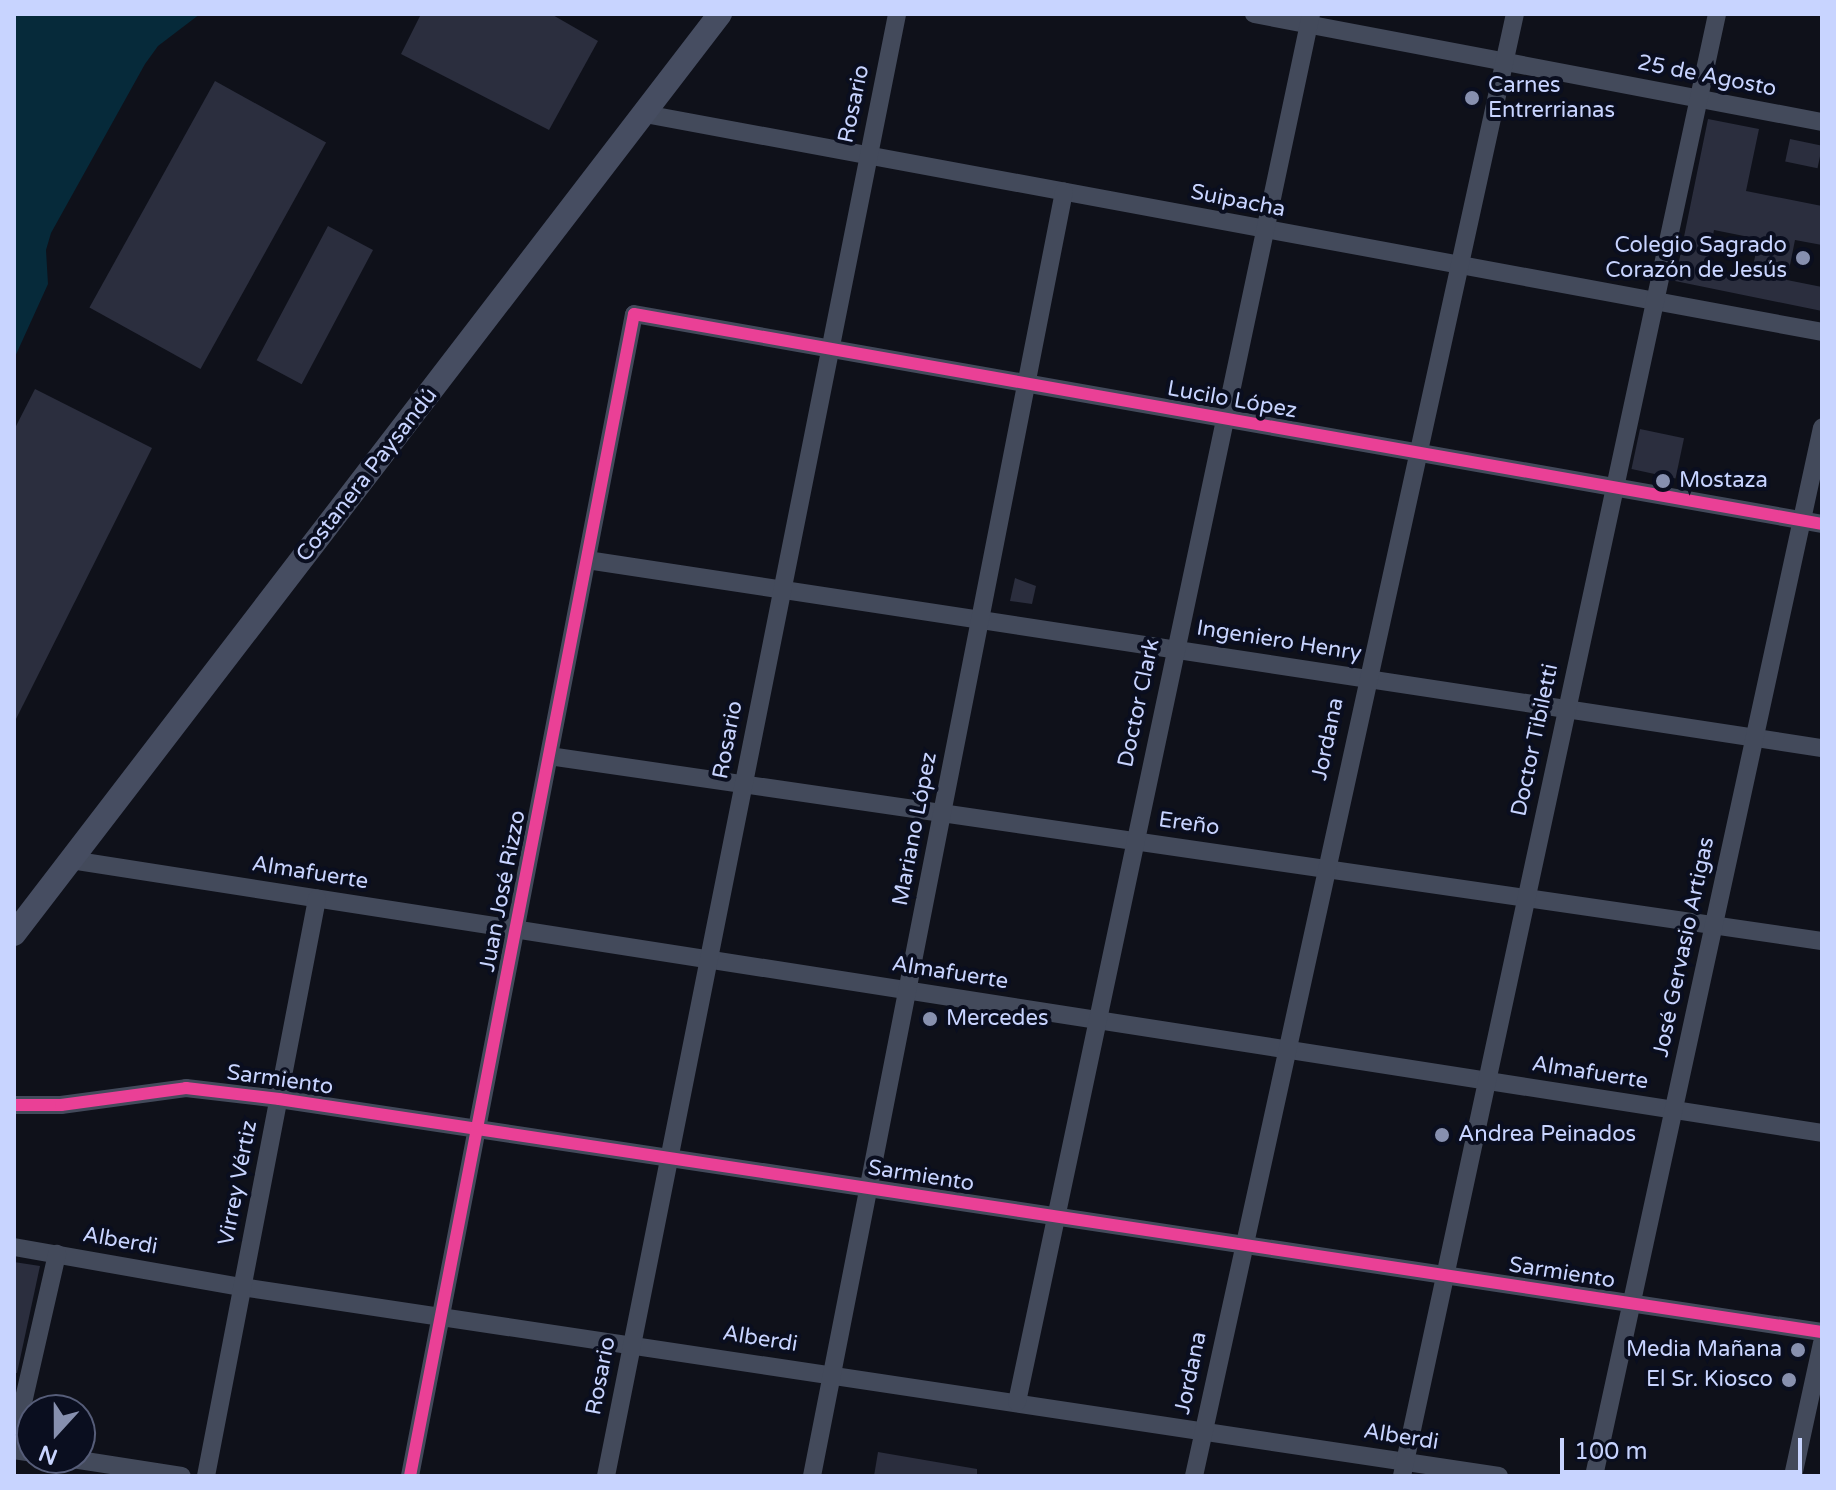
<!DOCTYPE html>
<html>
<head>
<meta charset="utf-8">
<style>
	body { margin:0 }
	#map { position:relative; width:1836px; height:1490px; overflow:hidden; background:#0f111a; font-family:"Varela Round",sans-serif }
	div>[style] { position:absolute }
	.water>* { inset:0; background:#062a3a }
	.building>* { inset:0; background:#2b2e3e; transform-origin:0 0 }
	.minor>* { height:18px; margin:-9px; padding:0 9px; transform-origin:9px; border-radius:9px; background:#434a5b }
	.secondary>* { height:24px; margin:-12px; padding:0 12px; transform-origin:12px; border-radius:12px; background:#464d61 }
	.cycleway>* { height:12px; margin:-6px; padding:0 6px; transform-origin:6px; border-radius:6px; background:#ea4096 }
	.dots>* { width:22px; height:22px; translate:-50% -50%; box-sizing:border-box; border:4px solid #0a0e1f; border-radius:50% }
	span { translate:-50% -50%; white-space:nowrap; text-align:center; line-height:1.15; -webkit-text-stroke:8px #0a0e1f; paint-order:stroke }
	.street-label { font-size:22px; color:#c8d4ff }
	.poi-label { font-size:22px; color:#c8d4ff }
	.left { translate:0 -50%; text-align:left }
	.right { translate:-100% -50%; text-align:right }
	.frame { position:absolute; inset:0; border:16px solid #c8d4ff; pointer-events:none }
	.north { position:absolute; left:16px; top:1394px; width:80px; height:80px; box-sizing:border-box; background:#0a0e1f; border:2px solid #565d79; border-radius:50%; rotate:201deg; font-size:22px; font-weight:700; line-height:32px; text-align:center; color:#c8d4ff }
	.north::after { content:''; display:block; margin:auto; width:28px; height:36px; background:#8790af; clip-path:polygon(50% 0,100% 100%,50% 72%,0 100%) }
	.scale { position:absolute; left:1560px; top:1438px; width:242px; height:36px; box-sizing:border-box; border:4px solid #c8d4ff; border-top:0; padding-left:10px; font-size:24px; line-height:28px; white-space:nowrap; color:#c8d4ff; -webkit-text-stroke:6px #0a0e1f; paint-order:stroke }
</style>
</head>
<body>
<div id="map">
	<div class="water">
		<div style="clip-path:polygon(14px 14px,200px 14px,158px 46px,145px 64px,51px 233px,46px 250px,48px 284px,14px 359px)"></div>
	</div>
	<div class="building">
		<div style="clip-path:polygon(421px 14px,551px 14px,598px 41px,549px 130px,401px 54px)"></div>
		<div style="left:215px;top:81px;width:127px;height:259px;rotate:29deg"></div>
		<div style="clip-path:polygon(evenodd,1708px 119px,1759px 129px,1746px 191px,1822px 206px,1822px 245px,1795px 240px,1787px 280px,1822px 287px,1822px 311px,1675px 281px,1708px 119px,1714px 230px,1759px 239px,1750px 279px,1706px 270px,1714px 230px)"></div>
		<div style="left:1790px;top:139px;width:33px;height:23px;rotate:12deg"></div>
		<div style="left:328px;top:226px;width:51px;height:152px;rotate:28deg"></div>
		<div style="clip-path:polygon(35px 389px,152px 448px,14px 723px,14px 430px)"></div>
		<div style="left:1640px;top:429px;width:45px;height:41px;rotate:12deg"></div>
		<div style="clip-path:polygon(1015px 578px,1036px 586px,1032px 604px,1010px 601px)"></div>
		<div style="clip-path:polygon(14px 1262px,40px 1266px,17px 1373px,14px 1373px)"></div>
		<div style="clip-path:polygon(878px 1452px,977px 1469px,977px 1476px,874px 1476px)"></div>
	</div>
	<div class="minor">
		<div style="left:1254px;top:14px;width:578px;rotate:10.77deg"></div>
		<div style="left:645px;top:114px;width:1197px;rotate:10.49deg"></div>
		<div style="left:587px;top:560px;width:1249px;rotate:8.66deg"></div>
		<div style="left:549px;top:756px;width:1286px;rotate:8.27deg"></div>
		<div style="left:71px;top:860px;width:1772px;rotate:8.86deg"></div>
		<div style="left:14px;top:1105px;width:47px"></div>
		<div style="left:61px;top:1105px;width:126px;rotate:-7.7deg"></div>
		<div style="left:186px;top:1088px;width:94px;rotate:6.7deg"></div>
		<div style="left:279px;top:1099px;width:1560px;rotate:8.59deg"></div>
		<div style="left:14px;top:1247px;width:231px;rotate:10deg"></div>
		<div style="left:242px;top:1287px;width:1271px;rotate:8.55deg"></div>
		<div style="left:1017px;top:1402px;width:1419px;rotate:-78.04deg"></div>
		<div style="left:14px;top:1442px;width:193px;rotate:-77.1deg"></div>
		<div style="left:14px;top:1450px;width:18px;rotate:9deg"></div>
		<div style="left:66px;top:1458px;width:117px;rotate:8.8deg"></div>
		<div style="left:206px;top:1476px;width:588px;rotate:-79.11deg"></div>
		<div style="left:410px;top:1476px;width:1183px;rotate:-79.09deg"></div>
		<div style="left:634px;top:314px;width:1206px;rotate:10.02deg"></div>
		<div style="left:606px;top:1476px;width:1491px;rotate:-78.74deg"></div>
		<div style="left:812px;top:1476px;width:1309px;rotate:-78.9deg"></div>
		<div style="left:1194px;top:1476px;width:1497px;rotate:-77.62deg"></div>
		<div style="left:1402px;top:1476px;width:1496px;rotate:-77.84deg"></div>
		<div style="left:1594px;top:1476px;width:1073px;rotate:-77.73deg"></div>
		<div style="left:1793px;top:1476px;width:136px;rotate:-77.7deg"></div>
	</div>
	<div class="secondary">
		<div style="left:14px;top:934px;width:1160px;rotate:-52.5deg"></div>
	</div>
	<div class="cycleway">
		<div style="left:14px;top:1105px;width:47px"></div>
		<div style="left:61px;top:1105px;width:126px;rotate:-7.7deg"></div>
		<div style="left:186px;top:1088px;width:94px;rotate:6.7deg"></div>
		<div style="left:279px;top:1099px;width:1560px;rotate:8.59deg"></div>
		<div style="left:410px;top:1476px;width:1183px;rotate:-79.09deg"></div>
		<div style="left:634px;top:314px;width:1206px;rotate:10.02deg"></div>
	</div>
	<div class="dots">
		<div style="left:1472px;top:98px;background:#8790af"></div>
		<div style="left:1803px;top:258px;background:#8790af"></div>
		<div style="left:1663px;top:481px;background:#8790af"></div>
		<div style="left:930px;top:1019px;background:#8790af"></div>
		<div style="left:1442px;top:1135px;background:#8790af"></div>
		<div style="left:1798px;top:1350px;background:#8790af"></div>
		<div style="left:1789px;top:1380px;background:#8790af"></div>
	</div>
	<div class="street-label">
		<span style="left:1707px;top:76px;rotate:11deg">25 de Agosto</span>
		<span style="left:854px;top:104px;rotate:-78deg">Rosario</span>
		<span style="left:1238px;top:201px;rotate:11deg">Suipacha</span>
		<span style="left:1232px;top:400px;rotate:10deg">Lucilo López</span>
		<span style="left:367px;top:475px;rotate:-52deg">Costanera Paysandú</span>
		<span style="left:1279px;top:641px;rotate:9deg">Ingeniero Henry</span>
		<span style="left:1139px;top:703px;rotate:-78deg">Doctor Clark</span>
		<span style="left:1328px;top:739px;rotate:-78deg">Jordana</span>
		<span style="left:728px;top:740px;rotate:-79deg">Rosario</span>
		<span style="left:1535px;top:740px;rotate:-78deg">Doctor Tibiletti</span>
		<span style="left:1189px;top:824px;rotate:8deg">Ereño</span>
		<span style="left:915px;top:829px;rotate:-79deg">Mariano López</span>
		<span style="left:310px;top:873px;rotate:9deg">Almafuerte</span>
		<span style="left:503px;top:891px;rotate:-79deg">Juan José Rizzo</span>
		<span style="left:1684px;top:947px;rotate:-78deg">José Gervasio Artigas</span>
		<span style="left:950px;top:973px;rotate:9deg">Almafuerte</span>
		<span style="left:1590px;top:1073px;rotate:9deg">Almafuerte</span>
		<span style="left:280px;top:1080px;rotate:8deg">Sarmiento</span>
		<span style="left:921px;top:1176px;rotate:9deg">Sarmiento</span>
		<span style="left:238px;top:1183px;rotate:-79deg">Virrey Vértiz</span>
		<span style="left:120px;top:1241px;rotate:10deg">Alberdi</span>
		<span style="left:1562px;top:1273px;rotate:9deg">Sarmiento</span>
		<span style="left:760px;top:1339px;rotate:9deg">Alberdi</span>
		<span style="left:1191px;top:1373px;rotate:-78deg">Jordana</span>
		<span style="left:601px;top:1376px;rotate:-79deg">Rosario</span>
		<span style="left:1401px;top:1437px;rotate:9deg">Alberdi</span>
	</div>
	<div class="poi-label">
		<span class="left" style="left:1488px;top:98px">Carnes<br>Entrerrianas</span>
		<span class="right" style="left:1787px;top:258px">Colegio Sagrado<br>Corazón de Jesús</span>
		<span class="left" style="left:1679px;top:481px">Mostaza</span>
		<span class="left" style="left:946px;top:1019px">Mercedes</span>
		<span class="left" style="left:1458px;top:1135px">Andrea Peinados</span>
		<span class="right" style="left:1782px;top:1350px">Media Mañana</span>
		<span class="right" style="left:1773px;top:1380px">El Sr. Kiosco</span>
	</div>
	<div class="frame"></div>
	<div class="north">N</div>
	<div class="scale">100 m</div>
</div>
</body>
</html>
